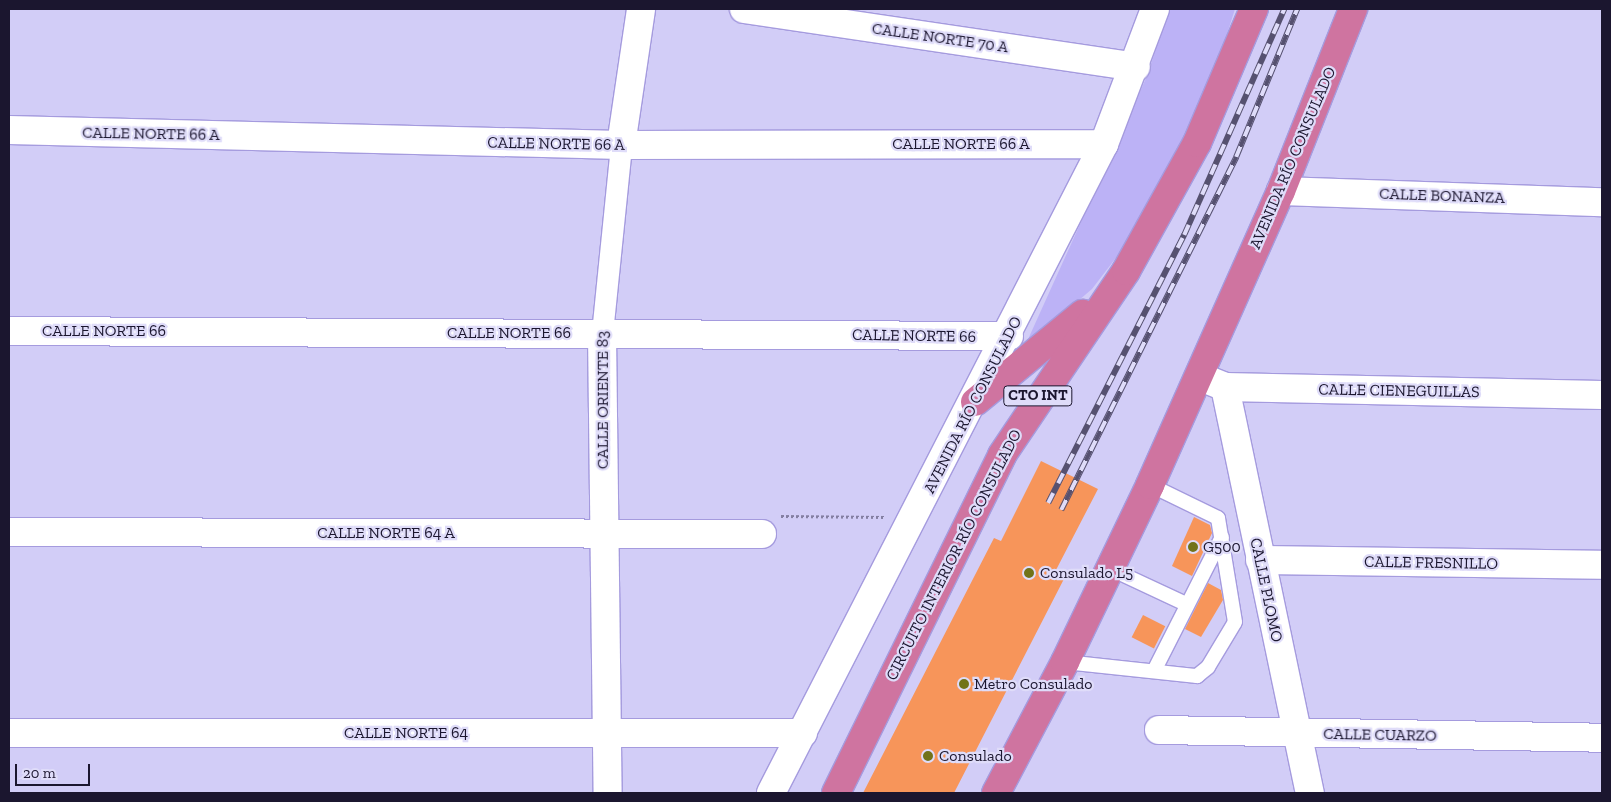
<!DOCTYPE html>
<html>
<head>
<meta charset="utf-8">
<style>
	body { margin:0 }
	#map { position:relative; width:1611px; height:802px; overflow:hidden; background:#d2cdf7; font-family:"Zilla Slab",serif }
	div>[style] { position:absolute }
	.green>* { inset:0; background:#bcb2f6 }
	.building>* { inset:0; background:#f7955a; transform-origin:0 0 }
	.path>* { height:3px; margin-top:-1.5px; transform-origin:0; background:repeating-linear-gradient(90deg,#847fa2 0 2.5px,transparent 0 5px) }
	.roads { filter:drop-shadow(1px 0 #a59bde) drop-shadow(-1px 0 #a59bde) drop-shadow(0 1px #a59bde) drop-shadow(0 -1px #a59bde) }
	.service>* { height:14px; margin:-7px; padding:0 7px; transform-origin:7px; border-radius:7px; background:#fff }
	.pedestrian>* { height:21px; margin:-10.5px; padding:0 10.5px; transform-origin:10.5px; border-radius:10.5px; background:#fff }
	.minor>* { height:28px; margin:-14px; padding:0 14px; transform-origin:14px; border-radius:14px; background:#fff }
	.secondary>* { height:28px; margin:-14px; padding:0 14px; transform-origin:14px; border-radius:14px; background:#fff }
	.motorway>* { height:28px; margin:-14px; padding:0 14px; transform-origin:14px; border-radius:14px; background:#cf74a0 }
	.rail>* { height:5.5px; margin-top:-2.75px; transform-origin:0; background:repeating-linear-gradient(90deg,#dfdcf9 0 11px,#565170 0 22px); box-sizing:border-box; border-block:1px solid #565170 }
	.dots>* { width:14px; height:14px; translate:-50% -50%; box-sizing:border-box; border:2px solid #dfdcf9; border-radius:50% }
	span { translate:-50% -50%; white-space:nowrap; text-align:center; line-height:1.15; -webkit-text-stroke:4.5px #dfdcf9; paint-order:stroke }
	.shield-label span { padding:1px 4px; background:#dfdcf9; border:1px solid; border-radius:4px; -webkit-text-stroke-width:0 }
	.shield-label { font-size:15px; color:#1b162f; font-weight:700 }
	.street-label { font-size:16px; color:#1b162f }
	.poi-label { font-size:16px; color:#1b162f }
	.left { translate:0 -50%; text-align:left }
	.frame { position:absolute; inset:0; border:10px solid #1b162f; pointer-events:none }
	.scale { position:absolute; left:15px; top:764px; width:75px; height:22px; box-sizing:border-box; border:2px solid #1b162f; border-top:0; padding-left:6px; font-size:15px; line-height:18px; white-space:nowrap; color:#1b162f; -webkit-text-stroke:4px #dfdcf9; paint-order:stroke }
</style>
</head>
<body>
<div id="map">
	<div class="green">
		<div style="clip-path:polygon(1169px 9px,1235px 9px,1214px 75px,1145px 220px,1092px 289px,1025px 346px,1147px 76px)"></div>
	</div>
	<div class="building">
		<div style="clip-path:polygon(1041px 461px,1098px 489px,1056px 570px,1066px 575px,954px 793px,863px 793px,994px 538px,1001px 541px)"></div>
		<div style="clip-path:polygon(1194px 517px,1210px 525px,1212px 533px,1192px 576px,1172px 566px)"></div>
		<div style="clip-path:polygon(1208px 583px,1221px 590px,1223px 600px,1201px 637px,1185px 629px)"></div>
		<div style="left:1143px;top:615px;width:25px;height:25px;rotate:27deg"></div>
	</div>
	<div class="path">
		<div style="left:781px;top:516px;width:104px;rotate:0.6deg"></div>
	</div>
	<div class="roads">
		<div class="service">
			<div style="left:1111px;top:569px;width:83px;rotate:25deg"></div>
			<div style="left:1065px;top:662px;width:133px;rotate:6.1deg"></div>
			<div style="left:1197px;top:676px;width:14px;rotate:-39deg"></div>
			<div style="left:1208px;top:667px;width:52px;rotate:-59deg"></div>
			<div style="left:1235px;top:622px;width:105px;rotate:-99.3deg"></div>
			<div style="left:1218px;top:518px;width:76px;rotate:-154.1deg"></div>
			<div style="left:1154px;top:671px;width:150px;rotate:-63.1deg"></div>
		</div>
		<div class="pedestrian">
			<div style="left:602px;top:333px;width:189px;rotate:-84.2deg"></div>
		</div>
		<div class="minor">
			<div style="left:744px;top:9px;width:396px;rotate:8.4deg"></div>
			<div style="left:9px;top:130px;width:612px;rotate:1.4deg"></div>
			<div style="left:621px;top:145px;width:483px;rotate:-0.1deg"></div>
			<div style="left:621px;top:145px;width:137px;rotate:-81.6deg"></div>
			<div style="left:1281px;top:191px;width:321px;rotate:2deg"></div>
			<div style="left:9px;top:331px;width:1000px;rotate:0.29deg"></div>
			<div style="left:602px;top:333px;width:460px;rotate:89.3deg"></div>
			<div style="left:1208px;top:380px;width:18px;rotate:22deg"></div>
			<div style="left:1225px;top:387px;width:377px;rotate:1.2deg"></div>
			<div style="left:1225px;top:387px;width:415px;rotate:78.2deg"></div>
			<div style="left:9px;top:532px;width:753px;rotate:0.15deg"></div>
			<div style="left:1260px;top:560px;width:342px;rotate:0.8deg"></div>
			<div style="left:1159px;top:730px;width:443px;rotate:1deg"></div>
			<div style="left:9px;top:733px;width:794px"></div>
		</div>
		<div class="secondary">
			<div style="left:771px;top:793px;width:729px;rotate:-62.84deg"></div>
			<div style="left:1104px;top:144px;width:144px;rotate:-69.3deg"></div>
		</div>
		<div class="motorway">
			<div style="left:975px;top:402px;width:139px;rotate:-39.4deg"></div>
			<div style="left:836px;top:793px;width:377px;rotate:-63.8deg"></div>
			<div style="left:1002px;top:455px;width:222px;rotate:-56deg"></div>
			<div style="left:1126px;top:271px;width:146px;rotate:-61deg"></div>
			<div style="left:1197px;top:143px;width:146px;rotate:-67deg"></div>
			<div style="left:996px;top:793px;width:148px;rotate:-62.2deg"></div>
			<div style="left:1065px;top:662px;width:196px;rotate:-64.3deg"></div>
			<div style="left:1150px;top:485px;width:322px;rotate:-66deg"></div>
			<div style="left:1281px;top:191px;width:196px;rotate:-68.4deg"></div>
		</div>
	</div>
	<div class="rail">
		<div style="left:1048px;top:503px;width:301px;rotate:-63.1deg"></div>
		<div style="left:1184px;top:235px;width:247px;rotate:-66.1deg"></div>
		<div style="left:1061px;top:510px;width:394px;rotate:-63.6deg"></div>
		<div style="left:1236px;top:157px;width:160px;rotate:-67.6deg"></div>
	</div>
	<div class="dots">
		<div style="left:1193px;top:547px;background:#727319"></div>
		<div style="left:1029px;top:573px;background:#727319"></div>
		<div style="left:964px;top:684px;background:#727319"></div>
		<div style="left:928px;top:756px;background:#727319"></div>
	</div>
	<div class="shield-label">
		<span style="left:1038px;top:396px">CTO INT</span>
	</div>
	<div class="street-label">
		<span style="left:940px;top:38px;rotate:8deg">CALLE NORTE 70 A</span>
		<span style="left:151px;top:134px;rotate:1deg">CALLE NORTE 66 A</span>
		<span style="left:556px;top:144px;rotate:1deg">CALLE NORTE 66 A</span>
		<span style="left:961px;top:144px">CALLE NORTE 66 A</span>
		<span style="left:1293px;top:158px;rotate:-67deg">AVENIDA RÍO CONSULADO</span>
		<span style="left:1442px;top:196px;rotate:2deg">CALLE BONANZA</span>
		<span style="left:104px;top:331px">CALLE NORTE 66</span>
		<span style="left:509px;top:333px">CALLE NORTE 66</span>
		<span style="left:914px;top:336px;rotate:1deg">CALLE NORTE 66</span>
		<span style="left:1399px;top:391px;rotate:1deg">CALLE CIENEGUILLAS</span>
		<span style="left:603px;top:400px;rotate:-90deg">CALLE ORIENTE 83</span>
		<span style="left:973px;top:405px;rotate:-63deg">AVENIDA RÍO CONSULADO</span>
		<span style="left:386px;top:533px">CALLE NORTE 64 A</span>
		<span style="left:954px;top:555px;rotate:-63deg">CIRCUITO INTERIOR RÍO CONSULADO</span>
		<span style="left:1431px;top:563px;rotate:1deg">CALLE FRESNILLO</span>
		<span style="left:1266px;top:590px;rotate:78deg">CALLE PLOMO</span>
		<span style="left:406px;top:733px">CALLE NORTE 64</span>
		<span style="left:1380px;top:735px;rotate:1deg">CALLE CUARZO</span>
	</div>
	<div class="poi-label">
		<span class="left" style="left:1203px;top:547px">G500</span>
		<span class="left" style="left:1040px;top:573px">Consulado L5</span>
		<span class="left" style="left:974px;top:684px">Metro Consulado</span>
		<span class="left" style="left:939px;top:756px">Consulado</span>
	</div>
	<div class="frame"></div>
	<div class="scale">20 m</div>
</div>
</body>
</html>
